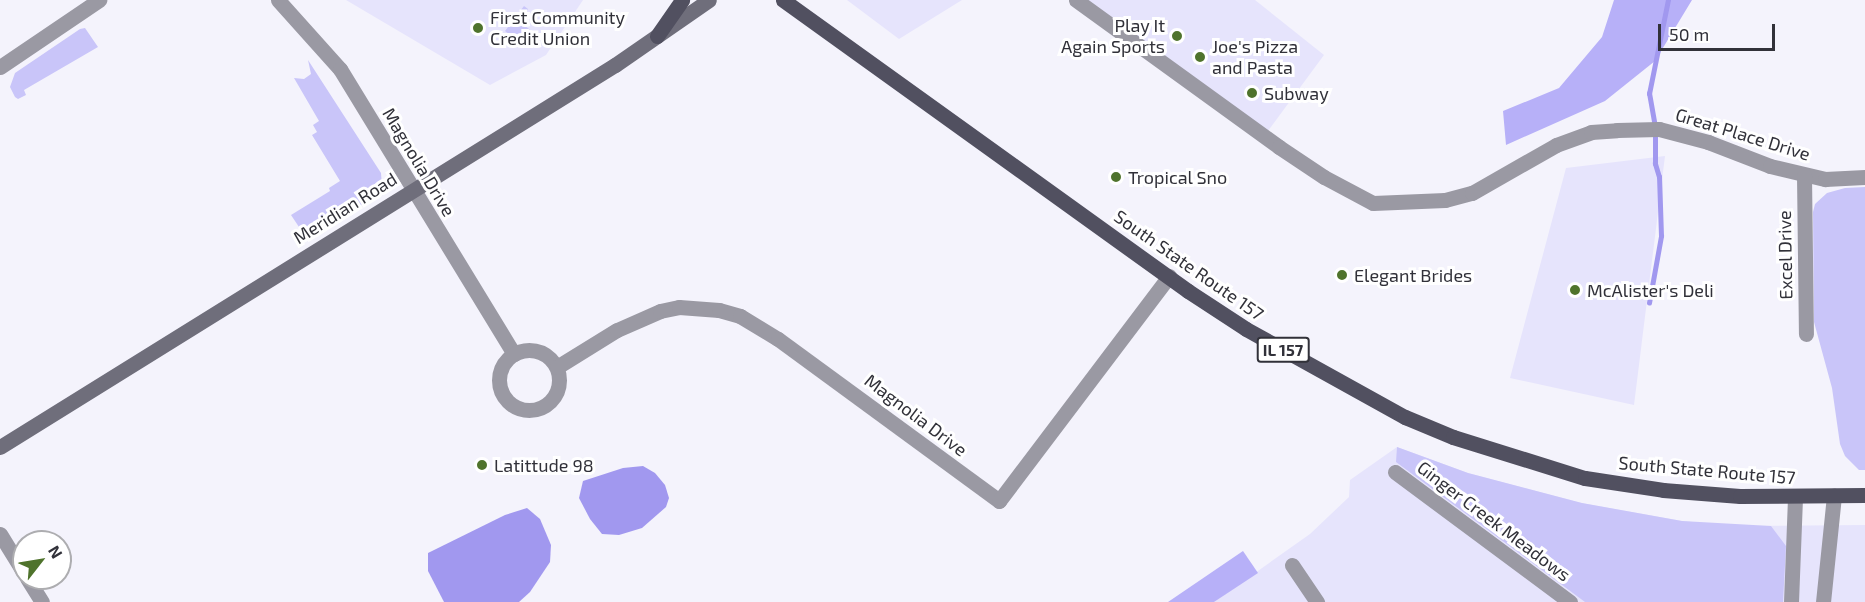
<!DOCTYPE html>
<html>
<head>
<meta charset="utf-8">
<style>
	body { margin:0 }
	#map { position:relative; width:1865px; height:602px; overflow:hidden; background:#f4f3fc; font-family:"Exo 2",sans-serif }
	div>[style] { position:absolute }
	.built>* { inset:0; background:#e6e4fc }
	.green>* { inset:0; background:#c9c5f9 }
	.forest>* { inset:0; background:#b7b0f8 }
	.water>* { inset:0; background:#a198ef }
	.stream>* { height:4.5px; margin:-2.25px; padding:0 2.25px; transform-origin:2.25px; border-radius:2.25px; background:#a198ef }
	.street>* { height:15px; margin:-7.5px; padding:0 7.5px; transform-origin:7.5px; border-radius:7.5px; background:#9a99a3 }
	.street>.ring { margin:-7.5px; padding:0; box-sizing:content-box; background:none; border:15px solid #9a99a3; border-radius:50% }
	.secondary>* { height:15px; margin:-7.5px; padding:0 7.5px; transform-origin:7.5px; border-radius:7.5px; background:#6f6e7b }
	.primary>* { height:15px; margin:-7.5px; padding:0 7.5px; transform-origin:7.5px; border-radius:7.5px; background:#515060 }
	.dots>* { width:16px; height:16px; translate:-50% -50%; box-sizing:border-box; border:3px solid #fff; border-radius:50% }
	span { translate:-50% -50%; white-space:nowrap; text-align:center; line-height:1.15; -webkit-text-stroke:6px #fff; paint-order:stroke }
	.shield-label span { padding:2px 4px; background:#fff; border:2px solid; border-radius:4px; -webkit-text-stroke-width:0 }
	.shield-label { font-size:16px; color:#313139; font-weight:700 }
	.poi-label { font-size:18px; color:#313139 }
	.left { translate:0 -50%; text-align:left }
	.right { translate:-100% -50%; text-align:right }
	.street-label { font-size:18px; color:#313139 }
	.north { position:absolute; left:12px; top:530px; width:60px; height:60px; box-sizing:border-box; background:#fff; border:2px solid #adadb0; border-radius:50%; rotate:59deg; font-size:16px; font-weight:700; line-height:24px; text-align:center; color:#313139 }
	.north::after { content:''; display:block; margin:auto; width:21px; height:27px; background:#4f732c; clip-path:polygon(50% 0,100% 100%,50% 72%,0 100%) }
	.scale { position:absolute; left:1658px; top:24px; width:117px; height:27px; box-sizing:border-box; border:3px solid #313139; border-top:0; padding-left:8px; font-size:18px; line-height:21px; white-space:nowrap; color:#313139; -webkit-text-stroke:4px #fff; paint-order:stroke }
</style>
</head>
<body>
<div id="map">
	<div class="built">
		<div style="clip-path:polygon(346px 0,583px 0,546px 55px,490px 85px)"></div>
		<div style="clip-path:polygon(847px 0,962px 0,899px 39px)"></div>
		<div style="clip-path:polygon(1085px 0,1255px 0,1324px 55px,1268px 131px)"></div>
		<div style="clip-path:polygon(1665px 156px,1634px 405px,1510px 378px,1566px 168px)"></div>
		<div style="clip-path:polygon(1397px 447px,1468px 473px,1581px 503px,1682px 521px,1735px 526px,1865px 525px,1865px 602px,1214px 602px,1310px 534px,1349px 497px,1350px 480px)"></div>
	</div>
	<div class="green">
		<div style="clip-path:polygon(524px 6px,528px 9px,519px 21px,529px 29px,530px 34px,528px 39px,519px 42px,505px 31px)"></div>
		<div style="clip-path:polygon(85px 28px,98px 47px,24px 90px,26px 95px,18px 99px,15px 97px,10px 87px,15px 73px,80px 29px)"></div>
		<div style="clip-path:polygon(308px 60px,381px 173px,382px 186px,377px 195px,307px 239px,291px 215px,330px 191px,329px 188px,340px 181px,312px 135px,317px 132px,313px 125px,319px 121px,294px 78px,304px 79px,311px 74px)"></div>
		<div style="clip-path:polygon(1865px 187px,1865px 470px,1859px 470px,1845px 456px,1840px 444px,1832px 388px,1814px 322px,1813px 212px,1815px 204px,1827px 193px,1845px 188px)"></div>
		<div style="clip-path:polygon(1397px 447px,1468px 473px,1582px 503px,1682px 521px,1771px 526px,1786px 546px,1783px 602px,1585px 602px,1396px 462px)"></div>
	</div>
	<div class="forest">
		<div style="clip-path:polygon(1614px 0,1692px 0,1655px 61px,1605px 101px,1506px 145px,1503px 111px,1559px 88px,1602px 37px)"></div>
		<div style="clip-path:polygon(1243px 551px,1258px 573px,1214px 602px,1168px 602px)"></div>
	</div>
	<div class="water">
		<div style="clip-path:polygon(643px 466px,655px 473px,665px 485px,669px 498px,666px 507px,642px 528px,619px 535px,602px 534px,590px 519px,579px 498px,583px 481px,623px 468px)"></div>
		<div style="clip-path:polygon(527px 508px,540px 519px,551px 545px,550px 562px,530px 592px,519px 602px,444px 602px,428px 571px,428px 553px,505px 515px)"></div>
	</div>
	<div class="stream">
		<div style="left:1649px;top:303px;width:68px;rotate:-79.8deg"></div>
		<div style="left:1661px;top:236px;width:59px;rotate:-91.9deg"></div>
		<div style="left:1659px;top:177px;width:14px;rotate:-107deg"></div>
		<div style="left:1655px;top:164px;width:37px;rotate:-90deg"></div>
		<div style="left:1655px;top:127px;width:34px;rotate:-100deg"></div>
		<div style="left:1649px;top:94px;width:96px;rotate:-78.6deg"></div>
	</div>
	<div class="street">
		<div style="left:278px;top:0;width:93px;rotate:48.1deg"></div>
		<div style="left:340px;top:69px;width:334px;rotate:58.6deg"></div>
		<div style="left:1076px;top:0;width:251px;rotate:35.9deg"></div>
		<div style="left:1279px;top:147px;width:54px;rotate:33.7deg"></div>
		<div style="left:1324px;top:177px;width:55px;rotate:28deg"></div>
		<div style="left:1373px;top:203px;width:72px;rotate:-2.4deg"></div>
		<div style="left:1445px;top:200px;width:28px;rotate:-15deg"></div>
		<div style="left:1472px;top:193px;width:97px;rotate:-29.7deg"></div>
		<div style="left:1556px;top:145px;width:37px;rotate:-20deg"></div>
		<div style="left:1591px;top:132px;width:26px;rotate:-4deg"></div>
		<div style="left:1617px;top:130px;width:42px;rotate:-1.4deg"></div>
		<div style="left:1659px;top:129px;width:51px;rotate:14.9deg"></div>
		<div style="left:1708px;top:142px;width:66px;rotate:21.2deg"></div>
		<div style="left:1770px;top:166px;width:57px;rotate:13.3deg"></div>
		<div style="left:1825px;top:179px;width:40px;rotate:-2.9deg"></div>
		<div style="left:0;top:67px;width:120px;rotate:-34.1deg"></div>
		<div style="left:1804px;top:175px;width:159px;rotate:89.3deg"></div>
		<div class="ring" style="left:499px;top:350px;width:45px;height:45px"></div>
		<div style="left:557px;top:367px;width:70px;rotate:-31.7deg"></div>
		<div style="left:617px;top:330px;width:47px;rotate:-23.8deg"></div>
		<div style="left:660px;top:311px;width:19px;rotate:-12deg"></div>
		<div style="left:679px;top:307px;width:40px;rotate:4.3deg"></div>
		<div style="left:719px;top:310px;width:22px;rotate:16deg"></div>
		<div style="left:740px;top:316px;width:44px;rotate:31.2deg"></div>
		<div style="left:778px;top:339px;width:274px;rotate:36.2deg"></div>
		<div style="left:999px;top:501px;width:282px;rotate:-52.9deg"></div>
		<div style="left:1395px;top:472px;width:218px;rotate:36.6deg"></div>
		<div style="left:0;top:534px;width:46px;rotate:58.4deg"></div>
		<div style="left:1292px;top:565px;width:45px;rotate:56deg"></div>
		<div style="left:27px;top:578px;width:28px;rotate:58deg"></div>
		<div style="left:1791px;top:602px;width:105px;rotate:-87.8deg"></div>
		<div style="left:1823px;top:602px;width:107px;rotate:-84.1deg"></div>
	</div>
	<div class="secondary">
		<div style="left:0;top:447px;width:724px;rotate:-31.85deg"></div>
		<div style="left:615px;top:65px;width:114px;rotate:-34.7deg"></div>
	</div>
	<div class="primary">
		<div style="left:783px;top:0;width:499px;rotate:35.7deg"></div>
		<div style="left:1188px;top:291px;width:69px;rotate:33.2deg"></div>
		<div style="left:1246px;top:329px;width:182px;rotate:29deg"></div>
		<div style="left:1405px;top:417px;width:52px;rotate:22.6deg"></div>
		<div style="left:1453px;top:437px;width:138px;rotate:17.3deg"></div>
		<div style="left:1585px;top:478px;width:79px;rotate:8.7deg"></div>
		<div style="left:1663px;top:490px;width:77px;rotate:4.5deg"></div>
		<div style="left:1740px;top:496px;width:125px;rotate:-0.5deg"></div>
		<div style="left:657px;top:36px;width:44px;rotate:-55.2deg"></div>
	</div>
	<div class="dots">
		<div style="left:478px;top:28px;background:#4f732c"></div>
		<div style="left:1177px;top:36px;background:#4f732c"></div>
		<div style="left:1200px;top:57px;background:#4f732c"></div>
		<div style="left:1252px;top:93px;background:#4f732c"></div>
		<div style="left:1116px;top:177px;background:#4f732c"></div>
		<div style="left:1342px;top:275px;background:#4f732c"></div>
		<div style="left:1575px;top:290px;background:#4f732c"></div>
		<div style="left:482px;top:465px;background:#4f732c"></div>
	</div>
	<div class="shield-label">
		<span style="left:1283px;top:350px">IL 157</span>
	</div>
	<div class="poi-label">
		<span class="left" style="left:490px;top:28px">First Community<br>Credit Union</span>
		<span class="right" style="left:1165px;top:36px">Play It<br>Again Sports</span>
		<span class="left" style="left:1212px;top:57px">Joe's Pizza<br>and Pasta</span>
		<span class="left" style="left:1264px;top:93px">Subway</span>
		<span class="left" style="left:1128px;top:177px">Tropical Sno</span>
		<span class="left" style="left:1354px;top:275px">Elegant Brides</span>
		<span class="left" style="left:1587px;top:290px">McAlister's Deli</span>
		<span class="left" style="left:494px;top:465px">Latittude 98</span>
	</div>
	<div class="street-label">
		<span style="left:1743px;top:134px;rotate:17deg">Great Place Drive</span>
		<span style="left:419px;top:162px;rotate:59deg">Magnolia Drive</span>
		<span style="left:345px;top:208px;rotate:-32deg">Meridian Road</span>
		<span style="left:1785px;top:255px;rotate:-91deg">Excel Drive</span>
		<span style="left:1189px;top:265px;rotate:35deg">South State Route 157</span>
		<span style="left:916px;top:415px;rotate:37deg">Magnolia Drive</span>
		<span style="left:1707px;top:470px;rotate:5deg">South State Route 157</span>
		<span style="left:1494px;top:521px;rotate:37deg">Ginger Creek Meadows</span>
	</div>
	<div class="north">N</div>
	<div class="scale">50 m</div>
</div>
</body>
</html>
